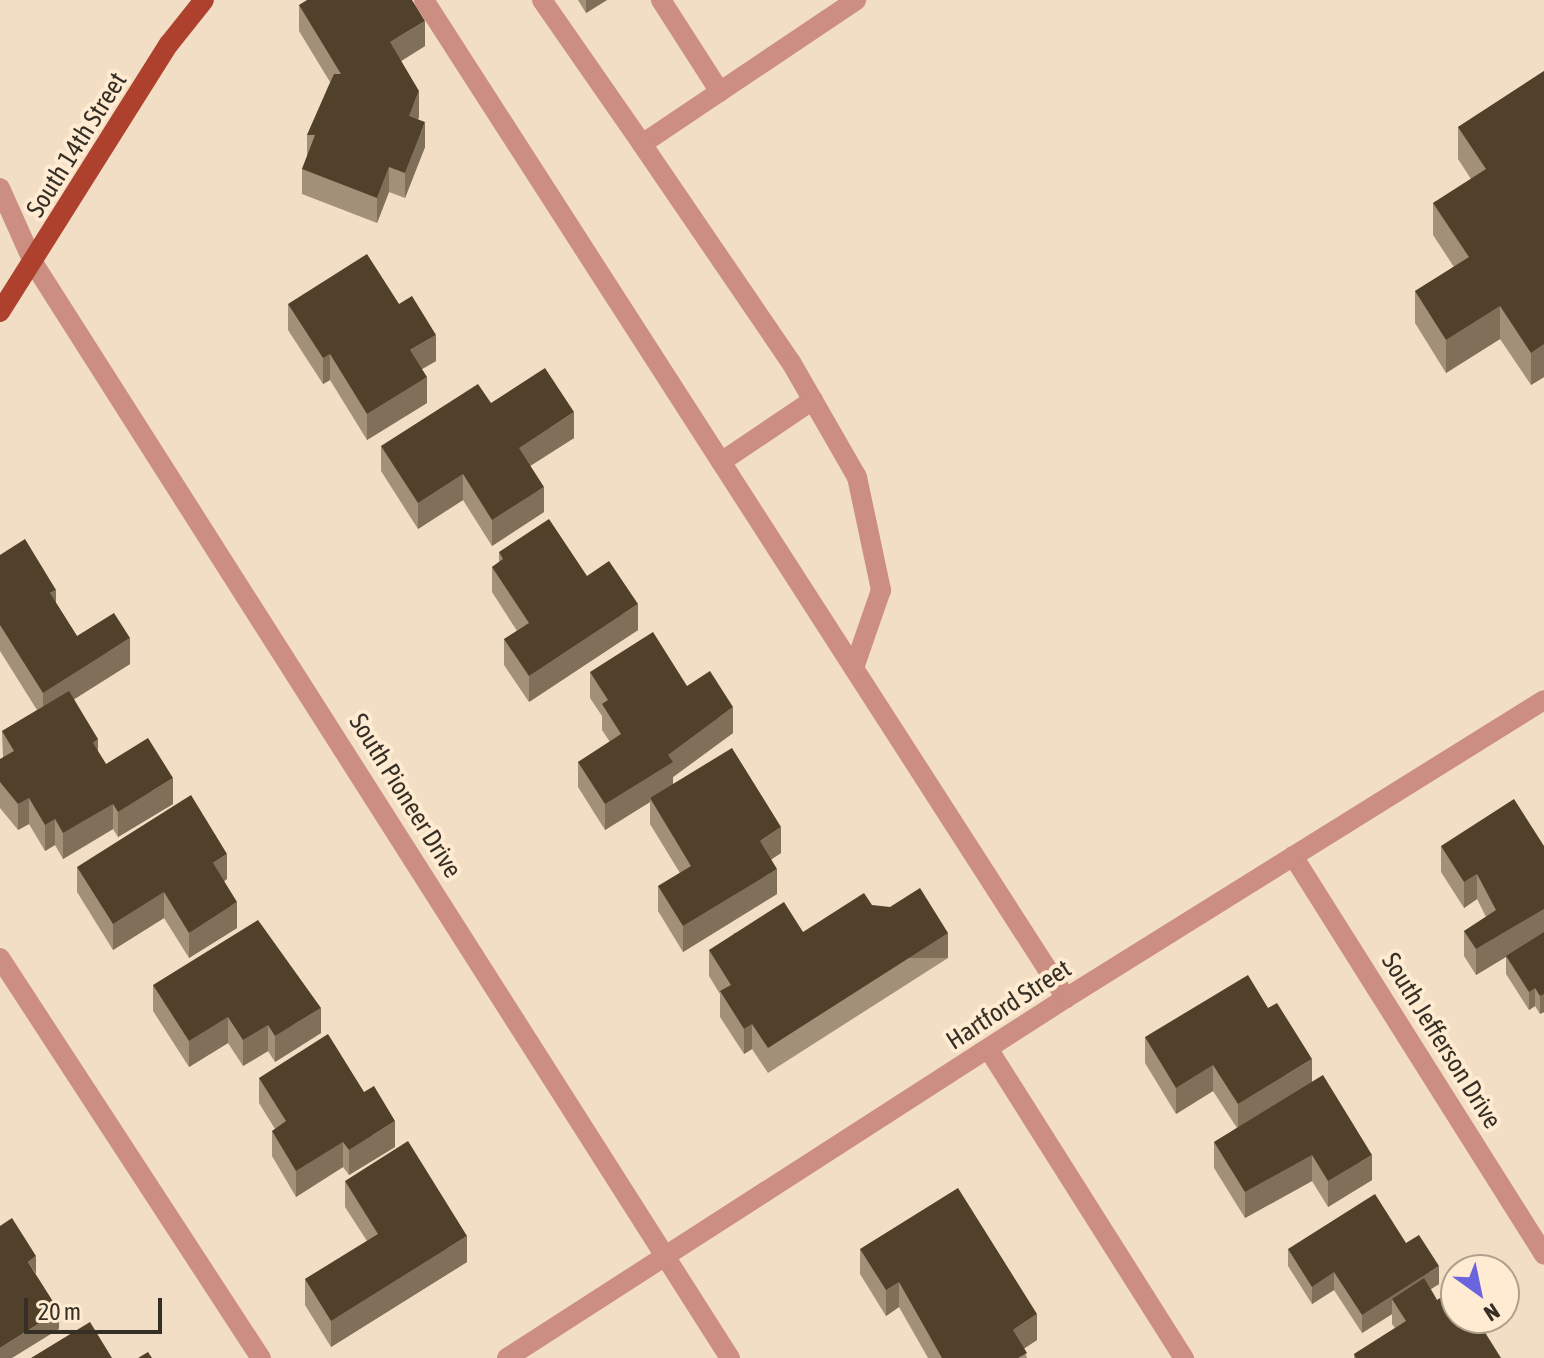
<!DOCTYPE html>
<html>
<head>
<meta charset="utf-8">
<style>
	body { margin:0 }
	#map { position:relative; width:1544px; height:1358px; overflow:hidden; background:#f2dec4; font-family:"Asap Condensed",sans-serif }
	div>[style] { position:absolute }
	.minor>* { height:20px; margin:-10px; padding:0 10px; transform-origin:10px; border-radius:10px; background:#cc8e81 }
	.major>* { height:20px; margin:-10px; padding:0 10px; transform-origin:10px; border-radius:10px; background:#ae412e }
	.wall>* { inset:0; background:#a29078 }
	.shaded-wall>* { inset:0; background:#817059; transform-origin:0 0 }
	.building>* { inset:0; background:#51412b }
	span { translate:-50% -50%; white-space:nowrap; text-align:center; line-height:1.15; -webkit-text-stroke:8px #ffebd1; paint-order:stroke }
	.street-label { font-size:26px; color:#362f25 }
	.north { position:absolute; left:1440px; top:1254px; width:80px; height:80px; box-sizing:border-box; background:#ffebd1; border:2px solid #afa08c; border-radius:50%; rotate:147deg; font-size:22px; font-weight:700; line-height:32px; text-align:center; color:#362f25 }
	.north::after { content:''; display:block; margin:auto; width:28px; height:36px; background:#6a64de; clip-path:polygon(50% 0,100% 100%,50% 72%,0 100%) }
	.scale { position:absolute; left:24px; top:1298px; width:138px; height:36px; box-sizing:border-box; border:4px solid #362f25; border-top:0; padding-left:10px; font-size:24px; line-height:28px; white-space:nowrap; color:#362f25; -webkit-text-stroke:6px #ffebd1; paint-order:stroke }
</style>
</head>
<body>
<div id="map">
	<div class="minor">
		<div style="left:424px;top:0;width:1187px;rotate:57.25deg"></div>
		<div style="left:542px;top:0;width:175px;rotate:55.2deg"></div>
		<div style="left:642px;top:144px;width:258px;rotate:-33.9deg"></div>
		<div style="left:661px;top:0;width:109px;rotate:57.3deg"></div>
		<div style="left:642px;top:144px;width:266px;rotate:55.7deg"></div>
		<div style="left:792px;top:364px;width:130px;rotate:60.1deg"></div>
		<div style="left:857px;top:477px;width:116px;rotate:78deg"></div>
		<div style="left:881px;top:590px;width:83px;rotate:109.1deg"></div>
		<div style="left:0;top:188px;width:83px;rotate:65.9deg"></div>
		<div style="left:34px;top:264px;width:1297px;rotate:57.54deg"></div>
		<div style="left:721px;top:462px;width:111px;rotate:-34deg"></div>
		<div style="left:1293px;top:856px;width:471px;rotate:57.8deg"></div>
		<div style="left:0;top:958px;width:478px;rotate:56.9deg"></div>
		<div style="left:989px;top:1050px;width:365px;rotate:57.7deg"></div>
		<div style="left:507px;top:1358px;width:665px;rotate:-32.78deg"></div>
		<div style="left:1066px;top:998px;width:563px;rotate:-31.94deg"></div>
	</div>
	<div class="major">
		<div style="left:0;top:312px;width:317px;rotate:-57.8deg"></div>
		<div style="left:169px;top:44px;width:56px;rotate:-51.5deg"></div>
	</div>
	<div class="wall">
		<div style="clip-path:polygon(578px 0,607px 0,586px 13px)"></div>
		<div style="clip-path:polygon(299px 5px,425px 46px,401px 61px,419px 117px,418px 119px,425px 147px,405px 198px,389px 192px,377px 223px,302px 194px,302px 169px,307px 156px,307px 135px,330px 82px,299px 31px)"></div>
		<div style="clip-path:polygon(1544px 71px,1544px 377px,1531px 385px,1500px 339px,1446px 373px,1415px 323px,1415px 291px,1454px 267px,1433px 235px,1433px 203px,1471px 179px,1458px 159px,1458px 127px)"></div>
		<div style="clip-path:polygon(288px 304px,436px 361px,422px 369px,427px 403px,367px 440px,330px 380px,323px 384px,288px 330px)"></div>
		<div style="clip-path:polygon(491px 403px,574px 438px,530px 466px,544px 512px,492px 546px,463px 500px,418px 529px,381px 471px,381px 446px)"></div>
		<div style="clip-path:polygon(499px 552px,587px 576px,638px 630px,529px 702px,504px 665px,504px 639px,517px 631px,492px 592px,492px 567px,499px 562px)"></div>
		<div style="clip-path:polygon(0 555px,56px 603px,77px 636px,130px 664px,74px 699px,98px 751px,106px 764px,173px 804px,118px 837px,113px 829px,63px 859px,55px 845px,45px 851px,29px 824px,18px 830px,0 808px,0 759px,3px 758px,2px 731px,37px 710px,0 651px)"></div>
		<div style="clip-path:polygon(590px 672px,687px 686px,733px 733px,673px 777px,673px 784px,781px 853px,771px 859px,777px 894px,683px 952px,658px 911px,658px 886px,680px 873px,650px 824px,650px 802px,605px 830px,578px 787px,578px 762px,610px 742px,602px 730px,602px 716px,590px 698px)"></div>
		<div style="clip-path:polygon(1441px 846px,1544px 846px,1544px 1012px,1540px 1014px,1535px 1006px,1529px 1010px,1506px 974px,1506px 957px,1476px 975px,1464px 956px,1464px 931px,1486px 917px,1477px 899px,1464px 908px,1441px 872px)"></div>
		<div style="clip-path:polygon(77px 867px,227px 879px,224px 881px,237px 928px,189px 958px,164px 918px,113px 950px,77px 892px)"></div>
		<div style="clip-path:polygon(872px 905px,948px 958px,768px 1073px,752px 1049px,744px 1054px,720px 1017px,720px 994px,709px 976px,709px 950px,803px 932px)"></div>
		<div style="clip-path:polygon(153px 985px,321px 1033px,275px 1062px,268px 1051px,243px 1066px,228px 1043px,189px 1067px,153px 1011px)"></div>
		<div style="clip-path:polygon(1145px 1037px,1312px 1082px,1372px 1180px,1328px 1207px,1312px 1181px,1245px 1218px,1214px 1168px,1214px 1142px,1237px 1128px,1213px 1091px,1176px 1114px,1145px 1063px)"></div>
		<div style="clip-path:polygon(259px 1078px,395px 1147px,349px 1175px,343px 1167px,296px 1197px,272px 1156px,272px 1131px,275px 1129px,259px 1103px)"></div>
		<div style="clip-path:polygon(345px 1181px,467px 1262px,331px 1347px,305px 1305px,305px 1279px,367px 1241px,345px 1207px)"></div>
		<div style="clip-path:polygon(1406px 1243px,1439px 1284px,1431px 1289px,1437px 1300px,1501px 1358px,1354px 1358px,1354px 1354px,1395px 1328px,1392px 1324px,1392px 1314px,1362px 1333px,1334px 1290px,1312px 1304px,1288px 1266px,1288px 1249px)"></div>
		<div style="clip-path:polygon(860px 1249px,1037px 1340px,1024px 1348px,1027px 1358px,928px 1358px,899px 1307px,886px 1316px,860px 1274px)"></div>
	</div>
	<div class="shaded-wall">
		<div style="clip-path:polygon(586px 0,607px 0,586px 13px)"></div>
		<div style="clip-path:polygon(425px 21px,425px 46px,390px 68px,390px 42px)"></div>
		<div style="clip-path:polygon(419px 91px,419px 117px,409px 141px,409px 116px)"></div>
		<div style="clip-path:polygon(425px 122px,425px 147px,405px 198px,405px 173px)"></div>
		<div style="clip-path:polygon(389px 167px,389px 192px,377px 223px,377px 198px)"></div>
		<div style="clip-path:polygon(1500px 306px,1500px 339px,1446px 373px,1446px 340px)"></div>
		<div style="clip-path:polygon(436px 335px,436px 361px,410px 376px,410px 350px)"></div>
		<div style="clip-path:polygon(1544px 344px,1544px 377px,1531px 385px,1531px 353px)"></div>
		<div style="clip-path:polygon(330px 354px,330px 380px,323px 384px,323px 358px)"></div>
		<div style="clip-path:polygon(427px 377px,427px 403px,367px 440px,367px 414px)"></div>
		<div style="clip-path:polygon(574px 412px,574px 438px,519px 473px,519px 448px)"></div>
		<div style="clip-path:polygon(463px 474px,463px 500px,418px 529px,418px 503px)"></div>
		<div style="clip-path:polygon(544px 487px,544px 512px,492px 546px,492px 520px)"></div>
		<div style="clip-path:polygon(56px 590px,56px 615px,50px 593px)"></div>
		<div style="clip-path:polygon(638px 604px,638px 630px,529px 702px,529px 676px)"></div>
		<div style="clip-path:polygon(130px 638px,130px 664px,43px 719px,43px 693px)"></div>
		<div style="clip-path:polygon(733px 707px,733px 733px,673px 777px,673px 787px,650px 798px,650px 802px,605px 830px,605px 804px,668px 755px)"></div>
		<div style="clip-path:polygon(98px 739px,98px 765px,93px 743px)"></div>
		<div style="clip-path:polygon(173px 778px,173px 804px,118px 837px,118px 812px)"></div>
		<div style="clip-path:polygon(29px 798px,29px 824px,18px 830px,18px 804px)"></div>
		<div style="clip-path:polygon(113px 804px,113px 829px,63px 859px,63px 833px)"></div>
		<div style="clip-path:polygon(55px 819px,55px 845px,45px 851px,45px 825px)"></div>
		<div style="clip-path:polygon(781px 827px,781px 853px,760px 867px,760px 841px)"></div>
		<div style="clip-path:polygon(227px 854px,227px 879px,213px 889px,213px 863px)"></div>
		<div style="clip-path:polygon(777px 869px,777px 894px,683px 952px,683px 926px)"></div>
		<div style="clip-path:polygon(1477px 874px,1477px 899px,1464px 908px,1464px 882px)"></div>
		<div style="clip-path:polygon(164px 892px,164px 918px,113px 950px,113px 924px)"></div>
		<div style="clip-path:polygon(237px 902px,237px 928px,189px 958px,189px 933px)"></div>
		<div style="clip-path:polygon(1544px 909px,1544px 934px,1476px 975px,1476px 949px)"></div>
		<div style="left:948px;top:933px;width:25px;height:214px;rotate:90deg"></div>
		<div style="clip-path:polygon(1535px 988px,1535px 1006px,1529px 1010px,1529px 992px)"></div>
		<div style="clip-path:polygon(1544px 994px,1544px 1012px,1540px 1014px,1540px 996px)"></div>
		<div style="clip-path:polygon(321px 1008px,321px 1033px,275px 1062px,275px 1036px)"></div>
		<div style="clip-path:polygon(228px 1017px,228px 1043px,189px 1067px,189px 1041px)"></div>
		<div style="clip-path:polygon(752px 1024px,752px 1049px,744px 1054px,744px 1029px)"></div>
		<div style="clip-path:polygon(268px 1025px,268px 1051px,243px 1066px,243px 1040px)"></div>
		<div style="clip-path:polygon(1312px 1059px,1312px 1085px,1238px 1130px,1238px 1104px)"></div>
		<div style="clip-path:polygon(1213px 1065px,1213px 1091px,1176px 1114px,1176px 1088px)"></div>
		<div style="clip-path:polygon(395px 1121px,395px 1147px,349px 1175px,349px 1150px)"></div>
		<div style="clip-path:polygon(343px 1142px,343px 1167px,296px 1197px,296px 1171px)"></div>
		<div style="clip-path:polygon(1312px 1155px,1312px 1181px,1245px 1218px,1245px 1192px)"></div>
		<div style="clip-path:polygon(1372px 1155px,1372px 1180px,1328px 1207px,1328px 1181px)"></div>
		<div style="clip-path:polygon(467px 1236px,467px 1262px,331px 1347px,331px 1321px)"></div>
		<div style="clip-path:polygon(36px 1256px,36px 1274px,28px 1262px)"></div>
		<div style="clip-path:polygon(1439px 1266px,1439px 1284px,1399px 1309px,1392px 1299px,1392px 1314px,1362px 1333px,1362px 1315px)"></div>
		<div style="clip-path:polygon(1334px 1272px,1334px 1290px,1312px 1304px,1312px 1287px)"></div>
		<div style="clip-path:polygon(899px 1282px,899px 1307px,886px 1316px,886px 1290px)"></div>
		<div style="clip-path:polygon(59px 1311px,59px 1329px,12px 1358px,0 1358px,0 1348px)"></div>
		<div style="clip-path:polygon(1037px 1314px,1037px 1340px,1013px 1356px,1013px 1330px)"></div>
	</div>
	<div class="building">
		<div style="clip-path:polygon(307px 0,412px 0,425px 21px,390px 42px,419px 91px,409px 116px,425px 122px,405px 173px,389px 167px,377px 198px,302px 169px,315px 135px,307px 135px,334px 74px,341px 74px,299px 5px)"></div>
		<div style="clip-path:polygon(1544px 71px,1544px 344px,1531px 353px,1500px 306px,1446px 340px,1415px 291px,1469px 257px,1433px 203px,1486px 169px,1458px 127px)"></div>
		<div style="clip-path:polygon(367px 254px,399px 304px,412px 296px,436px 335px,410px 350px,427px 377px,367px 414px,330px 354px,323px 358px,288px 304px)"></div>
		<div style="clip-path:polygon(545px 368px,574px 412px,519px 448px,544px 487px,492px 520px,463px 474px,418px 503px,381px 446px,478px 384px,491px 403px)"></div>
		<div style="clip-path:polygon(549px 519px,587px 576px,609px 561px,638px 604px,529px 676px,504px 639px,529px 623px,492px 567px,503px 559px,499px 552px)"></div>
		<div style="clip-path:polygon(25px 539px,56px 590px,50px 593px,77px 636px,114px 613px,130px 638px,43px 693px,0 625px,0 555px)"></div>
		<div style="clip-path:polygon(653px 632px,687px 686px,710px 671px,733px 707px,668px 755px,673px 762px,605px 804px,578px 762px,621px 734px,602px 704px,608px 700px,590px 672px)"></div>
		<div style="clip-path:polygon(69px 691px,98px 739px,93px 743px,106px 764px,148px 738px,173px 778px,118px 812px,113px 804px,63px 833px,55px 819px,45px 825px,29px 798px,18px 804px,0 782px,0 759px,14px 751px,2px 731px)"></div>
		<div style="clip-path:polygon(732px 748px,781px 827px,760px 841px,777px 869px,683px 926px,658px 886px,691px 866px,650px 798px)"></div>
		<div style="clip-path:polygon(191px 795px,227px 854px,213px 863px,237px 902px,189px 933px,164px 892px,113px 924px,77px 867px)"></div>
		<div style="clip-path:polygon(1514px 799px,1544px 846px,1544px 909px,1476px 949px,1464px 931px,1496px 910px,1477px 874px,1464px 882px,1441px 846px)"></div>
		<div style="clip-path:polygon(920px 888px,948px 933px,768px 1048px,752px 1024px,744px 1029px,720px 991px,731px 985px,709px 950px,784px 902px,803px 932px,864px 893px,872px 905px,890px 907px)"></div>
		<div style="clip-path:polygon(258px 920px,321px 1008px,275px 1036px,268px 1025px,243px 1040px,228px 1017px,189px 1041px,153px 985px)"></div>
		<div style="clip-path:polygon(1544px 932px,1544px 994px,1540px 996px,1535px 988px,1529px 992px,1506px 956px)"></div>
		<div style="clip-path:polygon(1248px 975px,1268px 1008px,1277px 1003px,1312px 1059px,1238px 1104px,1213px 1065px,1176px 1088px,1145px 1037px)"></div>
		<div style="clip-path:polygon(328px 1034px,364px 1092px,374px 1086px,395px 1121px,349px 1150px,343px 1142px,296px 1171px,272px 1131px,286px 1121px,259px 1078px)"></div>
		<div style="clip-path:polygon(1323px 1075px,1372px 1155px,1328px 1181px,1312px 1155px,1245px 1192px,1214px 1142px)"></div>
		<div style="clip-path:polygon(408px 1141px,467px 1236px,331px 1321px,305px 1279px,378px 1234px,345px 1181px)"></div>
		<div style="clip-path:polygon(958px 1188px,1037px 1314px,1013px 1330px,1027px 1353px,1018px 1358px,942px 1358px,899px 1282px,886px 1290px,860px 1249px)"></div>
		<div style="clip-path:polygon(1375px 1194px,1406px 1243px,1419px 1235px,1439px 1266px,1362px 1315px,1334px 1272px,1312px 1287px,1288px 1249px)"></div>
		<div style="clip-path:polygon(12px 1218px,36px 1256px,28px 1262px,59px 1311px,0 1348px,0 1226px)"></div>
		<div style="clip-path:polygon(1424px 1278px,1437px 1300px,1456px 1288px,1456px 1318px,1476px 1318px,1501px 1358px,1356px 1358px,1354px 1354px,1406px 1321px,1392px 1299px)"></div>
		<div style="clip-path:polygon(90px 1322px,112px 1358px,31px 1358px)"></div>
		<div style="clip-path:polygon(148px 1352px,152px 1358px,138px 1358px)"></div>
	</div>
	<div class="street-label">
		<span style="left:77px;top:145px;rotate:-58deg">South 14th Street</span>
		<span style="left:405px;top:796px;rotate:58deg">South Pioneer Drive</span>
		<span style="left:1009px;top:1005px;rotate:-33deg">Hartford Street</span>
		<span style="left:1441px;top:1041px;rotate:58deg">South Jefferson Drive</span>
	</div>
	<div class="north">N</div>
	<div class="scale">20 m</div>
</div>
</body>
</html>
